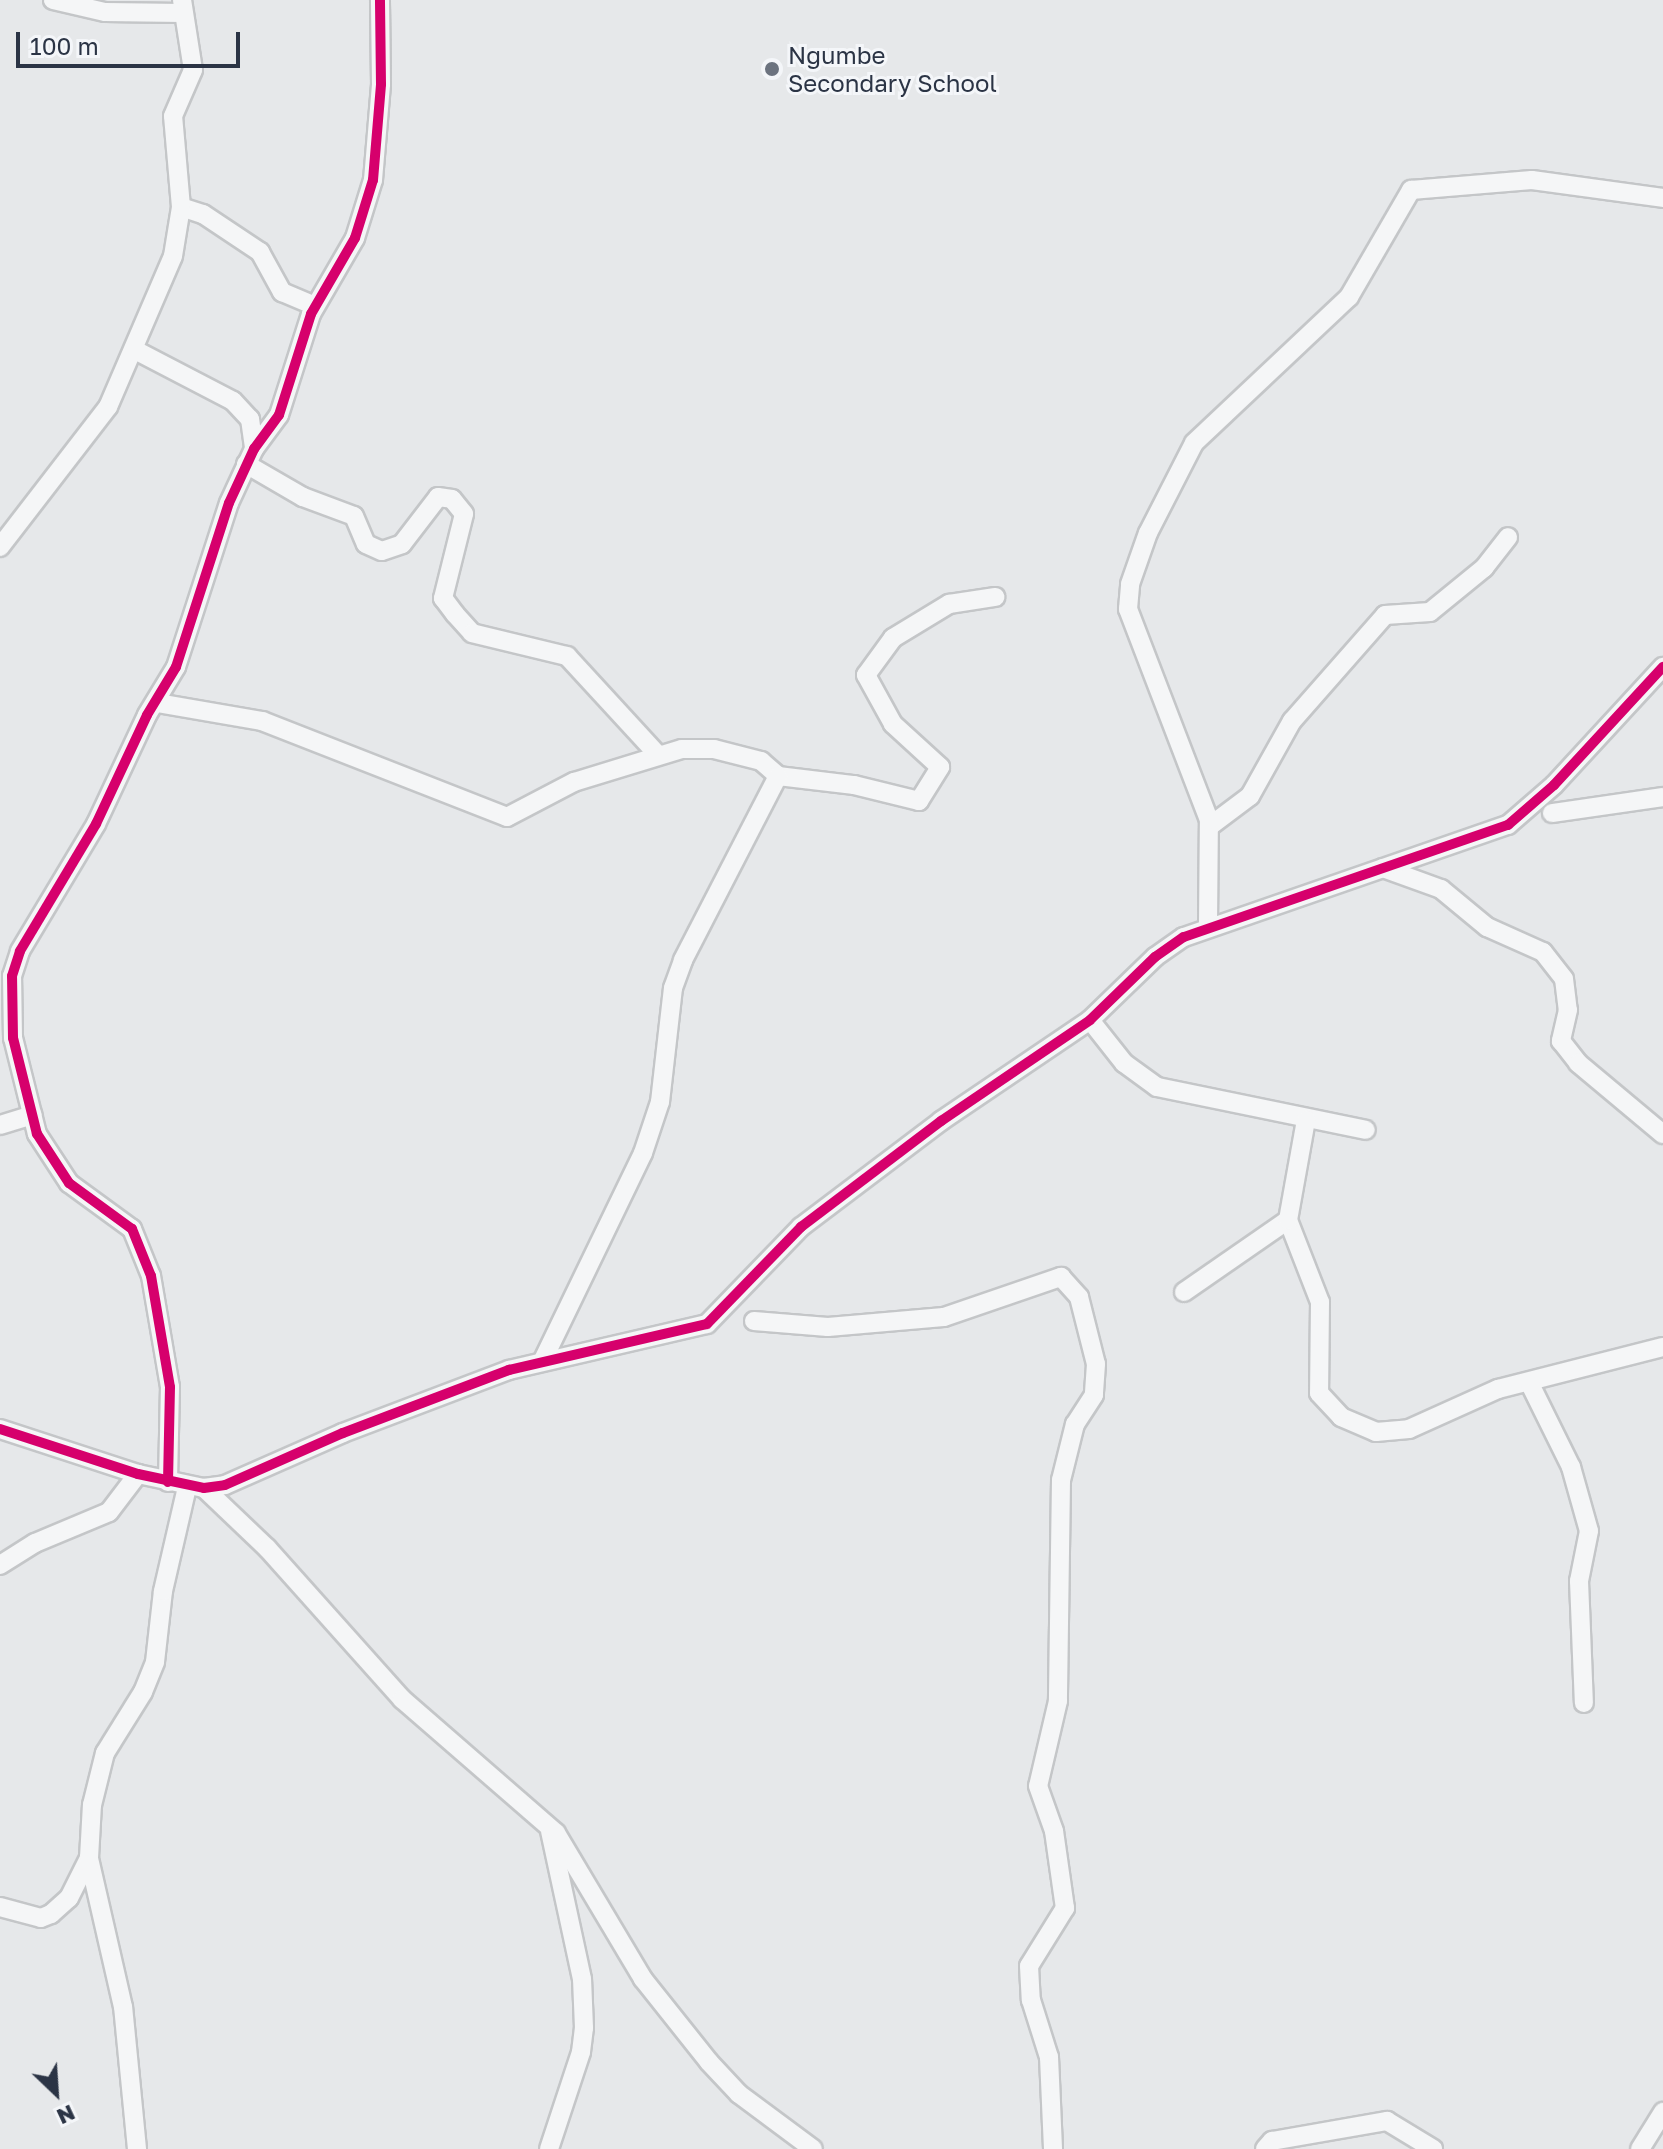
<!DOCTYPE html>
<html>
<head>
<meta charset="utf-8">
<style>
	body { margin:0 }
	#map { position:relative; width:1663px; height:2149px; overflow:hidden; background:#e6e8ea; font-family:"Golos Text",sans-serif }
	div>[style] { position:absolute }
	.roads { filter:drop-shadow(2px 0 #c4c6c8) drop-shadow(-2px 0 #c4c6c8) drop-shadow(0 2px #c4c6c8) drop-shadow(0 -2px #c4c6c8) }
	.street>* { height:18px; margin:-9px; padding:0 9px; transform-origin:9px; border-radius:9px; background:#f5f6f7 }
	.cycleway>* { height:10px; margin:-5px; padding:0 5px; transform-origin:5px; border-radius:5px; background:#d6006c }
	.dots>* { width:22px; height:22px; translate:-50% -50%; box-sizing:border-box; border:4px solid #f4f6f9; border-radius:50% }
	span { translate:-50% -50%; white-space:nowrap; text-align:center; line-height:1.15; -webkit-text-stroke:6px #f4f6f9; paint-order:stroke }
	.poi-label { font-size:24px; color:#2b3445 }
	.left { translate:0 -50%; text-align:left }
	.north { position:absolute; left:16px; top:2053px; width:80px; height:80px; -webkit-text-stroke:6px #f4f6f9; paint-order:stroke; rotate:155deg; font-size:22px; font-weight:700; line-height:32px; text-align:center; color:#2b3445 }
	.north::after { content:''; display:block; margin:auto; width:28px; height:36px; background:#2b3445; clip-path:polygon(50% 0,100% 100%,50% 72%,0 100%) }
	.scale { position:absolute; left:16px; top:32px; width:224px; height:36px; box-sizing:border-box; border:4px solid #2b3445; border-top:0; padding-left:10px; font-size:24px; line-height:28px; white-space:nowrap; color:#2b3445; -webkit-text-stroke:6px #f4f6f9; paint-order:stroke }
</style>
</head>
<body>
<div id="map">
	<div class="roads">
		<div class="street">
			<div style="left:53px;top:0;width:53px;rotate:13deg"></div>
			<div style="left:105px;top:12px;width:78px;rotate:0.7deg"></div>
			<div style="left:181px;top:207px;width:23px;rotate:18deg"></div>
			<div style="left:203px;top:214px;width:69px;rotate:33.7deg"></div>
			<div style="left:260px;top:252px;width:46px;rotate:61.2deg"></div>
			<div style="left:282px;top:292px;width:36px;rotate:23deg"></div>
			<div style="left:135px;top:350px;width:110px;rotate:27.5deg"></div>
			<div style="left:233px;top:401px;width:25px;rotate:47deg"></div>
			<div style="left:250px;top:419px;width:30px;rotate:82deg"></div>
			<div style="left:246px;top:464px;width:66px;rotate:30.1deg"></div>
			<div style="left:303px;top:497px;width:54px;rotate:20.4deg"></div>
			<div style="left:354px;top:516px;width:30px;rotate:67deg"></div>
			<div style="left:366px;top:544px;width:17px;rotate:24deg"></div>
			<div style="left:382px;top:551px;width:21px;rotate:-19deg"></div>
			<div style="left:402px;top:544px;width:59px;rotate:-52.5deg"></div>
			<div style="left:438px;top:497px;width:14px;rotate:8deg"></div>
			<div style="left:452px;top:499px;width:19px;rotate:51deg"></div>
			<div style="left:464px;top:514px;width:87px;rotate:104deg"></div>
			<div style="left:443px;top:598px;width:20px;rotate:53deg"></div>
			<div style="left:455px;top:614px;width:25px;rotate:48deg"></div>
			<div style="left:472px;top:633px;width:98px;rotate:13.6deg"></div>
			<div style="left:567px;top:656px;width:134px;rotate:47.4deg"></div>
			<div style="left:0;top:547px;width:177px;rotate:-52.4deg"></div>
			<div style="left:108px;top:407px;width:164px;rotate:-66.7deg"></div>
			<div style="left:173px;top:256px;width:50px;rotate:-80.7deg"></div>
			<div style="left:181px;top:207px;width:91px;rotate:-95deg"></div>
			<div style="left:173px;top:116px;width:50px;rotate:-66.5deg"></div>
			<div style="left:193px;top:70px;width:71px;rotate:-98.9deg"></div>
			<div style="left:157px;top:703px;width:107px;rotate:9.7deg"></div>
			<div style="left:262px;top:721px;width:263px;rotate:21.4deg"></div>
			<div style="left:507px;top:817px;width:76px;rotate:-27.6deg"></div>
			<div style="left:574px;top:782px;width:113px;rotate:-17deg"></div>
			<div style="left:682px;top:749px;width:32px"></div>
			<div style="left:714px;top:749px;width:49px;rotate:14.3deg"></div>
			<div style="left:761px;top:761px;width:23px;rotate:41deg"></div>
			<div style="left:778px;top:776px;width:77px;rotate:6.8deg"></div>
			<div style="left:854px;top:785px;width:67px;rotate:13.8deg"></div>
			<div style="left:919px;top:801px;width:40px;rotate:-58deg"></div>
			<div style="left:940px;top:767px;width:64px;rotate:-137.5deg"></div>
			<div style="left:893px;top:724px;width:56px;rotate:-118.9deg"></div>
			<div style="left:866px;top:675px;width:46px;rotate:-53.9deg"></div>
			<div style="left:893px;top:638px;width:66px;rotate:-31.3deg"></div>
			<div style="left:949px;top:604px;width:47px;rotate:-8.7deg"></div>
			<div style="left:1552px;top:813px;width:112px;rotate:-8.2deg"></div>
			<div style="left:1210px;top:826px;width:50px;rotate:-36.9deg"></div>
			<div style="left:1250px;top:796px;width:86px;rotate:-60.8deg"></div>
			<div style="left:1292px;top:721px;width:141px;rotate:-48.7deg"></div>
			<div style="left:1385px;top:615px;width:45px;rotate:-3.8deg"></div>
			<div style="left:1430px;top:612px;width:70px;rotate:-39.2deg"></div>
			<div style="left:1484px;top:568px;width:39px;rotate:-52deg"></div>
			<div style="left:1383px;top:868px;width:62px;rotate:19.9deg"></div>
			<div style="left:1441px;top:889px;width:60px;rotate:39.6deg"></div>
			<div style="left:1487px;top:927px;width:61px;rotate:24.1deg"></div>
			<div style="left:1543px;top:952px;width:34px;rotate:52deg"></div>
			<div style="left:1564px;top:979px;width:31px;rotate:83deg"></div>
			<div style="left:1568px;top:1010px;width:32px;rotate:103deg"></div>
			<div style="left:1561px;top:1041px;width:28px;rotate:52deg"></div>
			<div style="left:1578px;top:1063px;width:111px;rotate:39.9deg"></div>
			<div style="left:1208px;top:925px;width:105px;rotate:-89.5deg"></div>
			<div style="left:1209px;top:820px;width:226px;rotate:-111deg"></div>
			<div style="left:1128px;top:609px;width:25px;rotate:-85deg"></div>
			<div style="left:1130px;top:584px;width:54px;rotate:-70.6deg"></div>
			<div style="left:1148px;top:533px;width:101px;rotate:-62.9deg"></div>
			<div style="left:1194px;top:443px;width:213px;rotate:-43.3deg"></div>
			<div style="left:1349px;top:297px;width:124px;rotate:-59.9deg"></div>
			<div style="left:1411px;top:190px;width:121px;rotate:-4.7deg"></div>
			<div style="left:1532px;top:180px;width:132px;rotate:7.8deg"></div>
			<div style="left:1090px;top:1020px;width:55px;rotate:51.7deg"></div>
			<div style="left:1124px;top:1063px;width:41px;rotate:36deg"></div>
			<div style="left:1157px;top:1087px;width:213px;rotate:11.6deg"></div>
			<div style="left:0;top:1125px;width:34px;rotate:-17deg"></div>
			<div style="left:1288px;top:1220px;width:88px;rotate:68.7deg"></div>
			<div style="left:1320px;top:1302px;width:91px;rotate:90.6deg"></div>
			<div style="left:1319px;top:1393px;width:33px;rotate:47deg"></div>
			<div style="left:1341px;top:1417px;width:38px;rotate:23deg"></div>
			<div style="left:1376px;top:1432px;width:33px;rotate:-5deg"></div>
			<div style="left:1409px;top:1429px;width:98px;rotate:-24.2deg"></div>
			<div style="left:1498px;top:1389px;width:170px;rotate:-14.3deg"></div>
			<div style="left:1184px;top:1292px;width:126px;rotate:-34.7deg"></div>
			<div style="left:1288px;top:1220px;width:102px;rotate:-79.8deg"></div>
			<div style="left:754px;top:1321px;width:74px;rotate:4.6deg"></div>
			<div style="left:828px;top:1327px;width:116px;rotate:-4.9deg"></div>
			<div style="left:944px;top:1317px;width:124px;rotate:-18.9deg"></div>
			<div style="left:1061px;top:1277px;width:27px;rotate:48deg"></div>
			<div style="left:1079px;top:1297px;width:69px;rotate:75.8deg"></div>
			<div style="left:1096px;top:1364px;width:31px;rotate:94deg"></div>
			<div style="left:1094px;top:1395px;width:35px;rotate:123deg"></div>
			<div style="left:1075px;top:1424px;width:58px;rotate:104deg"></div>
			<div style="left:1061px;top:1480px;width:221px;rotate:90.8deg"></div>
			<div style="left:1058px;top:1701px;width:87px;rotate:103.2deg"></div>
			<div style="left:1038px;top:1786px;width:48px;rotate:70.4deg"></div>
			<div style="left:1054px;top:1831px;width:78px;rotate:81.9deg"></div>
			<div style="left:1065px;top:1908px;width:68px;rotate:121.8deg"></div>
			<div style="left:1029px;top:1966px;width:34px;rotate:87deg"></div>
			<div style="left:1031px;top:2000px;width:60px;rotate:72.5deg"></div>
			<div style="left:1049px;top:2057px;width:92px;rotate:87.5deg"></div>
			<div style="left:543px;top:1360px;width:230px;rotate:-64.2deg"></div>
			<div style="left:643px;top:1153px;width:54px;rotate:-71.6deg"></div>
			<div style="left:660px;top:1102px;width:115px;rotate:-83.5deg"></div>
			<div style="left:673px;top:988px;width:30px;rotate:-70deg"></div>
			<div style="left:683px;top:960px;width:207px;rotate:-62.7deg"></div>
			<div style="left:1530px;top:1384px;width:93px;rotate:63.7deg"></div>
			<div style="left:1571px;top:1467px;width:66px;rotate:74.3deg"></div>
			<div style="left:1589px;top:1531px;width:51px;rotate:101.3deg"></div>
			<div style="left:1579px;top:1581px;width:122px;rotate:87.7deg"></div>
			<div style="left:0;top:1429px;width:145px;rotate:18.1deg"></div>
			<div style="left:138px;top:1474px;width:67px;rotate:12deg"></div>
			<div style="left:204px;top:1488px;width:21px;rotate:-8deg"></div>
			<div style="left:225px;top:1485px;width:129px;rotate:-23.8deg"></div>
			<div style="left:343px;top:1433px;width:178px;rotate:-20.8deg"></div>
			<div style="left:509px;top:1370px;width:203px;rotate:-13.1deg"></div>
			<div style="left:707px;top:1324px;width:135px;rotate:-45.9deg"></div>
			<div style="left:801px;top:1227px;width:176px;rotate:-37.1deg"></div>
			<div style="left:941px;top:1121px;width:180px;rotate:-34.1deg"></div>
			<div style="left:1090px;top:1020px;width:91px;rotate:-44.1deg"></div>
			<div style="left:1155px;top:957px;width:35px;rotate:-35deg"></div>
			<div style="left:1184px;top:937px;width:343px;rotate:-19.1deg"></div>
			<div style="left:1508px;top:825px;width:61px;rotate:-41deg"></div>
			<div style="left:1554px;top:785px;width:161px;rotate:-47.3deg"></div>
			<div style="left:168px;top:1482px;width:95px;rotate:-88.8deg"></div>
			<div style="left:170px;top:1387px;width:113px;rotate:-99.7deg"></div>
			<div style="left:151px;top:1276px;width:51px;rotate:-112deg"></div>
			<div style="left:132px;top:1229px;width:78px;rotate:-143.9deg"></div>
			<div style="left:69px;top:1183px;width:59px;rotate:-123.1deg"></div>
			<div style="left:37px;top:1134px;width:99px;rotate:-104deg"></div>
			<div style="left:13px;top:1038px;width:62px;rotate:-90.9deg"></div>
			<div style="left:12px;top:976px;width:26px;rotate:-72deg"></div>
			<div style="left:20px;top:951px;width:148px;rotate:-59.1deg"></div>
			<div style="left:96px;top:824px;width:120px;rotate:-64.9deg"></div>
			<div style="left:147px;top:715px;width:56px;rotate:-58.9deg"></div>
			<div style="left:176px;top:667px;width:172px;rotate:-72.1deg"></div>
			<div style="left:229px;top:503px;width:60px;rotate:-65.2deg"></div>
			<div style="left:254px;top:449px;width:42px;rotate:-53.7deg"></div>
			<div style="left:279px;top:415px;width:106px;rotate:-72.4deg"></div>
			<div style="left:311px;top:314px;width:88px;rotate:-59.9deg"></div>
			<div style="left:355px;top:238px;width:61px;rotate:-72.8deg"></div>
			<div style="left:373px;top:180px;width:96px;rotate:-85.2deg"></div>
			<div style="left:381px;top:84px;width:84px;rotate:-90.7deg"></div>
			<div style="left:204px;top:1488px;width:87px;rotate:43.6deg"></div>
			<div style="left:267px;top:1548px;width:203px;rotate:48.2deg"></div>
			<div style="left:402px;top:1699px;width:204px;rotate:41deg"></div>
			<div style="left:556px;top:1833px;width:170px;rotate:59.2deg"></div>
			<div style="left:643px;top:1979px;width:106px;rotate:51.5deg"></div>
			<div style="left:709px;top:2062px;width:44px;rotate:46.8deg"></div>
			<div style="left:739px;top:2094px;width:92px;rotate:36.6deg"></div>
			<div style="left:0;top:1565px;width:41px;rotate:-32.2deg"></div>
			<div style="left:35px;top:1543px;width:80px;rotate:-22.7deg"></div>
			<div style="left:109px;top:1512px;width:48px;rotate:-52.7deg"></div>
			<div style="left:0;top:1907px;width:42px;rotate:15deg"></div>
			<div style="left:41px;top:1918px;width:11px;rotate:-22deg"></div>
			<div style="left:51px;top:1914px;width:24px;rotate:-42deg"></div>
			<div style="left:69px;top:1898px;width:45px;rotate:-63.4deg"></div>
			<div style="left:137px;top:2149px;width:143px;rotate:-95.6deg"></div>
			<div style="left:123px;top:2007px;width:153px;rotate:-102.9deg"></div>
			<div style="left:89px;top:1858px;width:53px;rotate:-86.8deg"></div>
			<div style="left:92px;top:1805px;width:54px;rotate:-76deg"></div>
			<div style="left:105px;top:1753px;width:72px;rotate:-58.1deg"></div>
			<div style="left:143px;top:1692px;width:32px;rotate:-68deg"></div>
			<div style="left:155px;top:1662px;width:71px;rotate:-83.6deg"></div>
			<div style="left:163px;top:1591px;width:107px;rotate:-77deg"></div>
			<div style="left:549px;top:2149px;width:102px;rotate:-71.7deg"></div>
			<div style="left:581px;top:2052px;width:24px;rotate:-83deg"></div>
			<div style="left:584px;top:2028px;width:49px;rotate:-92.3deg"></div>
			<div style="left:582px;top:1979px;width:151px;rotate:-102.2deg"></div>
			<div style="left:1265px;top:2149px;width:11px;rotate:-49deg"></div>
			<div style="left:1272px;top:2141px;width:117px;rotate:-9.9deg"></div>
			<div style="left:1387px;top:2121px;width:54px;rotate:31.3deg"></div>
			<div style="left:1640px;top:2149px;width:44px;rotate:-58.1deg"></div>
		</div>
	</div>
	<div class="cycleway">
		<div style="left:0;top:1429px;width:145px;rotate:18.1deg"></div>
		<div style="left:138px;top:1474px;width:67px;rotate:12deg"></div>
		<div style="left:204px;top:1488px;width:21px;rotate:-8deg"></div>
		<div style="left:225px;top:1485px;width:129px;rotate:-23.8deg"></div>
		<div style="left:343px;top:1433px;width:178px;rotate:-20.8deg"></div>
		<div style="left:509px;top:1370px;width:203px;rotate:-13.1deg"></div>
		<div style="left:707px;top:1324px;width:135px;rotate:-45.9deg"></div>
		<div style="left:801px;top:1227px;width:176px;rotate:-37.1deg"></div>
		<div style="left:941px;top:1121px;width:180px;rotate:-34.1deg"></div>
		<div style="left:1090px;top:1020px;width:91px;rotate:-44.1deg"></div>
		<div style="left:1155px;top:957px;width:35px;rotate:-35deg"></div>
		<div style="left:1184px;top:937px;width:343px;rotate:-19.1deg"></div>
		<div style="left:1508px;top:825px;width:61px;rotate:-41deg"></div>
		<div style="left:1554px;top:785px;width:161px;rotate:-47.3deg"></div>
		<div style="left:168px;top:1482px;width:95px;rotate:-88.8deg"></div>
		<div style="left:170px;top:1387px;width:113px;rotate:-99.7deg"></div>
		<div style="left:151px;top:1276px;width:51px;rotate:-112deg"></div>
		<div style="left:132px;top:1229px;width:78px;rotate:-143.9deg"></div>
		<div style="left:69px;top:1183px;width:59px;rotate:-123.1deg"></div>
		<div style="left:37px;top:1134px;width:99px;rotate:-104deg"></div>
		<div style="left:13px;top:1038px;width:62px;rotate:-90.9deg"></div>
		<div style="left:12px;top:976px;width:26px;rotate:-72deg"></div>
		<div style="left:20px;top:951px;width:148px;rotate:-59.1deg"></div>
		<div style="left:96px;top:824px;width:120px;rotate:-64.9deg"></div>
		<div style="left:147px;top:715px;width:56px;rotate:-58.9deg"></div>
		<div style="left:176px;top:667px;width:172px;rotate:-72.1deg"></div>
		<div style="left:229px;top:503px;width:60px;rotate:-65.2deg"></div>
		<div style="left:254px;top:449px;width:42px;rotate:-53.7deg"></div>
		<div style="left:279px;top:415px;width:106px;rotate:-72.4deg"></div>
		<div style="left:311px;top:314px;width:88px;rotate:-59.9deg"></div>
		<div style="left:355px;top:238px;width:61px;rotate:-72.8deg"></div>
		<div style="left:373px;top:180px;width:96px;rotate:-85.2deg"></div>
		<div style="left:381px;top:84px;width:84px;rotate:-90.7deg"></div>
	</div>
	<div class="dots">
		<div style="left:772px;top:69px;background:#6c737f"></div>
	</div>
	<div class="poi-label">
		<span class="left" style="left:788px;top:69px">Ngumbe<br>Secondary School</span>
	</div>
	<div class="north">N</div>
	<div class="scale">100 m</div>
</div>
</body>
</html>
